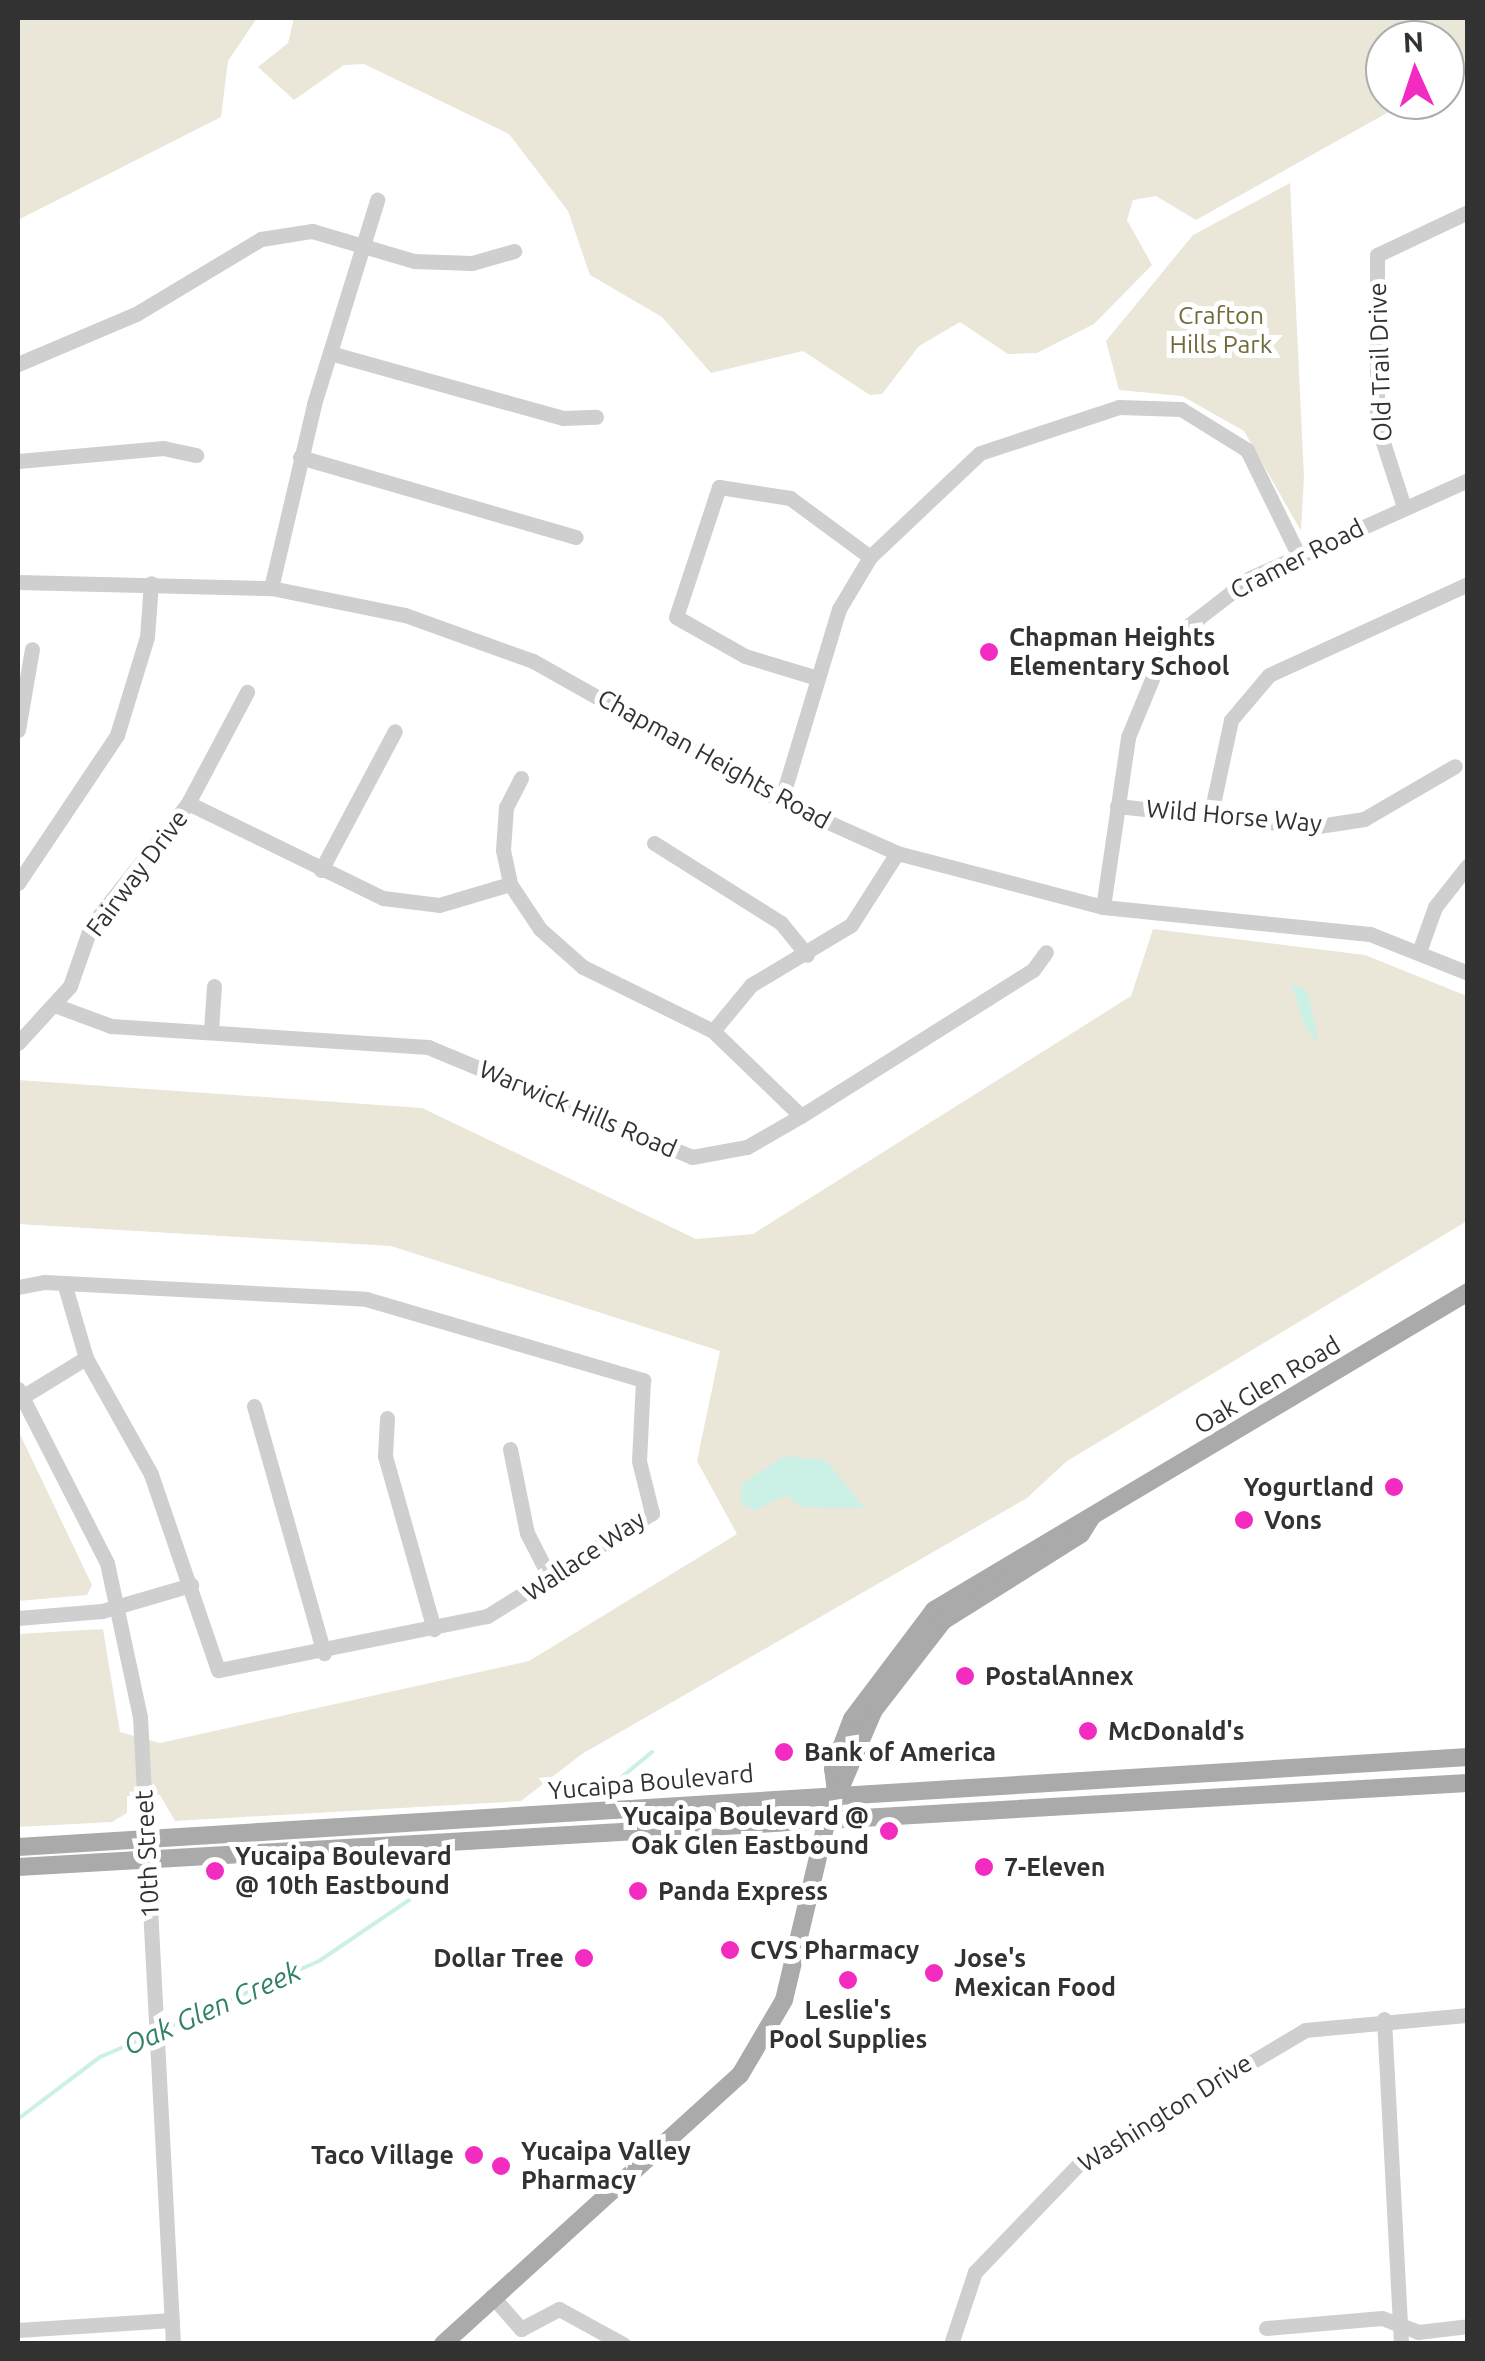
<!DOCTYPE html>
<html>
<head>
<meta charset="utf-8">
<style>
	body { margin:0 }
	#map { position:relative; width:1485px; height:2361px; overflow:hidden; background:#fff; font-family:Ubuntu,sans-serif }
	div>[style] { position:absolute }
	.green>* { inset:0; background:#eae7d9 }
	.water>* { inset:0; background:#cbf0e5 }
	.stream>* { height:4px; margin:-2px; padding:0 2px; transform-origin:2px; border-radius:2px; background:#cbf0e5 }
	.minor>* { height:15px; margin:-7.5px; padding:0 7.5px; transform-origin:7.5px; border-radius:7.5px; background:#cfcfcf }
	.major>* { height:18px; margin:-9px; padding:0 9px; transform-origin:9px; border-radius:9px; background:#aaa }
	.dots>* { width:28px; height:28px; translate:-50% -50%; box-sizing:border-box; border:5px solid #fff; border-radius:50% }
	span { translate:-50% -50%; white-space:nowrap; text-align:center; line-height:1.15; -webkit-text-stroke:10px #fff; paint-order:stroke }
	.park-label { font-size:25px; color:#726a3b }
	.street-label { font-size:25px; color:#323232 }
	.poi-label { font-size:25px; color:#323232; font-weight:700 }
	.left { translate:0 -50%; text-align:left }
	.right { translate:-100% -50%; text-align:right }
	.water-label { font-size:28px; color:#318069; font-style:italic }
	.frame { position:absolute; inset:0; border:20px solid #323232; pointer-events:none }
	.north { position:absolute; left:1365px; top:20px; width:100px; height:100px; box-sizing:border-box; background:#fff; border:2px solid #adadad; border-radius:50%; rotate:357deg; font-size:28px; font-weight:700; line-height:40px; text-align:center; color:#323232 }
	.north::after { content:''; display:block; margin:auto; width:35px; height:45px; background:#f22bc1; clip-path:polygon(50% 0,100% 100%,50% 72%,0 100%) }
</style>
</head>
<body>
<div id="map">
	<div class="green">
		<div style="clip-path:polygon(18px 18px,257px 18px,228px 61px,221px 117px,18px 220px)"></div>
		<div style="clip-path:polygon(294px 18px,1467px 18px,1468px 71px,1445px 82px,1445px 40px,1385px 40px,1385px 100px,1410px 100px,1196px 220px,1156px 196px,1133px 200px,1127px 220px,1152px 265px,1094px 324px,1037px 353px,1008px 354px,960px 322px,919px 346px,882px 394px,870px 395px,803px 351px,711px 373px,662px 317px,590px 275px,568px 211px,509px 134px,364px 64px,344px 65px,294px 100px,258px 67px,288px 43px)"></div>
		<div style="clip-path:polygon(1290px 183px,1304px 477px,1301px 531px,1244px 431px,1182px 396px,1119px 390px,1106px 341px,1193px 235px)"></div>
		<div style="clip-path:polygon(1153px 929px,1365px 955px,1467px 996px,1467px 1221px,1067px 1461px,1027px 1498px,582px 1754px,521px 1801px,175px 1821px,160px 1795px,127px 1796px,127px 1813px,112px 1822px,18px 1827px,18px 1634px,103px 1629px,120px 1732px,160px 1743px,529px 1661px,737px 1534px,697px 1461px,720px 1351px,391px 1246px,18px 1224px,18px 1080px,422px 1108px,696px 1239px,753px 1234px,1131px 996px)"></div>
		<div style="clip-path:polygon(18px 1430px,92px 1585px,87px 1595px,18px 1601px)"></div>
	</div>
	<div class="water">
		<div style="clip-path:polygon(1291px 983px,1308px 992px,1319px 1045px,1305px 1026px)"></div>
		<div style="clip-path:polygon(784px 1456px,826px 1460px,864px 1508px,802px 1507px,786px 1495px,755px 1510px,741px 1504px,742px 1484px)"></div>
	</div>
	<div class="stream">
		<div style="left:574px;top:1785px;width:32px;rotate:11deg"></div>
		<div style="left:605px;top:1791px;width:61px;rotate:-39.7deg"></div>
		<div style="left:162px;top:2030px;width:171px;rotate:-23.7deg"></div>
		<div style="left:319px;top:1961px;width:109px;rotate:-34.1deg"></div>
		<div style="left:18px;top:2119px;width:103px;rotate:-37.1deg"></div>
		<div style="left:100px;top:2057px;width:59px;rotate:-23.1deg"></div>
	</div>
	<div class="minor">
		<div style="left:330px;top:353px;width:242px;rotate:15.6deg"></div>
		<div style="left:563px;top:418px;width:33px;rotate:-2deg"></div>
		<div style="left:18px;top:364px;width:128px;rotate:-23deg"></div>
		<div style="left:136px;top:314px;width:146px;rotate:-31deg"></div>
		<div style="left:261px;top:239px;width:52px;rotate:-8.9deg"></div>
		<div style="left:312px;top:231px;width:106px;rotate:16.4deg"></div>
		<div style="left:414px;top:261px;width:58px;rotate:2deg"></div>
		<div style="left:472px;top:263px;width:44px;rotate:-15.9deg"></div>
		<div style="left:300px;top:457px;width:287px;rotate:16.2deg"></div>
		<div style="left:18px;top:461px;width:146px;rotate:-5.1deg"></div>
		<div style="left:163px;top:448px;width:34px;rotate:12deg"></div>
		<div style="left:1404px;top:507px;width:87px;rotate:-108deg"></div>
		<div style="left:1377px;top:424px;width:169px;rotate:-90deg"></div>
		<div style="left:1377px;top:255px;width:101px;rotate:-25.3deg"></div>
		<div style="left:18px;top:582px;width:253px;rotate:1.4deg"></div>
		<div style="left:271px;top:588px;width:137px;rotate:11.4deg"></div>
		<div style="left:405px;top:615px;width:136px;rotate:19.8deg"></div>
		<div style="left:533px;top:661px;width:285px;rotate:29.4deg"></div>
		<div style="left:781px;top:801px;width:127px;rotate:24.1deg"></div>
		<div style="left:897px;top:853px;width:213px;rotate:14.7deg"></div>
		<div style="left:1103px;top:907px;width:268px;rotate:5.8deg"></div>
		<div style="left:1370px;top:934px;width:105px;rotate:21.7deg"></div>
		<div style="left:271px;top:588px;width:189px;rotate:-76.8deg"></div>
		<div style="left:314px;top:404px;width:214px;rotate:-72.8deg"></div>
		<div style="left:814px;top:677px;width:72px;rotate:-163.1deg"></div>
		<div style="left:745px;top:656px;width:79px;rotate:-150.5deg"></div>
		<div style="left:676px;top:617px;width:137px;rotate:-71.7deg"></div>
		<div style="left:719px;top:487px;width:72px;rotate:8.8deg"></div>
		<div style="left:790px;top:498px;width:99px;rotate:36.4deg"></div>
		<div style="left:18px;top:730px;width:82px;rotate:-80.2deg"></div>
		<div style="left:521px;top:778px;width:33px;rotate:117deg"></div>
		<div style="left:506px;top:807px;width:43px;rotate:94deg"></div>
		<div style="left:503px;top:850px;width:35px;rotate:78deg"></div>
		<div style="left:510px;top:884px;width:54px;rotate:56.3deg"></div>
		<div style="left:540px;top:929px;width:57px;rotate:41.5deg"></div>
		<div style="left:583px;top:967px;width:145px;rotate:26.2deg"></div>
		<div style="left:713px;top:1031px;width:122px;rotate:44deg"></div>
		<div style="left:781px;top:801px;width:201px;rotate:-73.2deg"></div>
		<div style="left:839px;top:609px;width:61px;rotate:-59.2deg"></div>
		<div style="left:870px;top:557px;width:151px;rotate:-43.4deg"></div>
		<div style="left:980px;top:453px;width:146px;rotate:-18.3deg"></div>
		<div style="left:1119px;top:407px;width:62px;rotate:1.8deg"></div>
		<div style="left:1181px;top:409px;width:78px;rotate:31.8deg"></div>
		<div style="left:1247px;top:450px;width:116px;rotate:63.9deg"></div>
		<div style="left:188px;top:803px;width:217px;rotate:26deg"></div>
		<div style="left:383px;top:898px;width:56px;rotate:7.1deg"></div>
		<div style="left:439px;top:905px;width:74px;rotate:-16.5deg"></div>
		<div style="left:1117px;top:806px;width:196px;rotate:6.1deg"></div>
		<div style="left:1312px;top:827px;width:53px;rotate:-8.7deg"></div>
		<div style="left:1364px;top:819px;width:105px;rotate:-30.2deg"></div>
		<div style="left:1210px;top:818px;width:100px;rotate:-77.9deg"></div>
		<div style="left:1231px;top:720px;width:59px;rotate:-49.8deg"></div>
		<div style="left:1269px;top:675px;width:219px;rotate:-24.6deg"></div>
		<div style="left:654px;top:843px;width:150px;rotate:32.2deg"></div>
		<div style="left:781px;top:923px;width:41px;rotate:50.9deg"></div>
		<div style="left:321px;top:870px;width:157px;rotate:-62deg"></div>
		<div style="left:18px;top:883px;width:178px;rotate:-56.2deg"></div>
		<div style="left:117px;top:735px;width:102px;rotate:-73deg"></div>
		<div style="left:147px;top:637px;width:54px;rotate:-85.8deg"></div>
		<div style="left:1103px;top:907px;width:172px;rotate:-81.6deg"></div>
		<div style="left:1128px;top:737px;width:81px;rotate:-67.5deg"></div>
		<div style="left:1159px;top:662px;width:46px;rotate:-51.1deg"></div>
		<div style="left:1188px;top:626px;width:78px;rotate:-37.7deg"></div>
		<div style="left:1250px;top:578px;width:239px;rotate:-24.2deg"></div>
		<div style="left:1420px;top:949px;width:45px;rotate:-70.3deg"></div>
		<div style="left:1435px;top:907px;width:53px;rotate:-51.8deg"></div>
		<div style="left:57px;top:1006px;width:58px;rotate:20.3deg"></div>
		<div style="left:111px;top:1026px;width:318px;rotate:3.8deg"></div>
		<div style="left:428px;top:1047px;width:286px;rotate:22.6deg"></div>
		<div style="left:692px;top:1157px;width:56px;rotate:-10.3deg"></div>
		<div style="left:747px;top:1147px;width:62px;rotate:-29.9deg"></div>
		<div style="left:801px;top:1116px;width:274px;rotate:-32.2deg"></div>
		<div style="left:1033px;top:970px;width:22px;rotate:-54deg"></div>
		<div style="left:211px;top:1030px;width:44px;rotate:-86.1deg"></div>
		<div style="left:713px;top:1031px;width:60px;rotate:-50.4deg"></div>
		<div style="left:751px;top:985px;width:117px;rotate:-31deg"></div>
		<div style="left:851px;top:925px;width:85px;rotate:-57.4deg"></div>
		<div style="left:18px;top:1043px;width:77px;rotate:-47.6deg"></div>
		<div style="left:70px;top:986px;width:64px;rotate:-70.7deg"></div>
		<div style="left:91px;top:926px;width:157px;rotate:-51.7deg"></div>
		<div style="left:188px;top:803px;width:126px;rotate:-62deg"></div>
		<div style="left:18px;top:1287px;width:26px;rotate:-11deg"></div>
		<div style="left:44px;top:1282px;width:20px;rotate:3deg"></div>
		<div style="left:64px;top:1283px;width:302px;rotate:3deg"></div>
		<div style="left:366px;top:1299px;width:289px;rotate:16.3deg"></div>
		<div style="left:643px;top:1380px;width:81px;rotate:92.8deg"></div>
		<div style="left:639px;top:1461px;width:54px;rotate:76deg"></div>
		<div style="left:652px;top:1513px;width:195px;rotate:148deg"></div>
		<div style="left:487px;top:1616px;width:274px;rotate:168.6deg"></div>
		<div style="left:218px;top:1670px;width:207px;rotate:-108.9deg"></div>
		<div style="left:151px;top:1474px;width:133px;rotate:-119.3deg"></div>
		<div style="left:86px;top:1358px;width:78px;rotate:-106.3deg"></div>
		<div style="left:18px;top:1389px;width:195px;rotate:62.9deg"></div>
		<div style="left:107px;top:1563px;width:157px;rotate:77.9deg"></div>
		<div style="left:140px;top:1717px;width:628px;rotate:86.99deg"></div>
		<div style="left:22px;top:1397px;width:75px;rotate:-31.4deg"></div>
		<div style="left:254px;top:1406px;width:257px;rotate:74.2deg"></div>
		<div style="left:387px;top:1418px;width:38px;rotate:93deg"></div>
		<div style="left:385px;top:1456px;width:180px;rotate:74.2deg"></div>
		<div style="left:510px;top:1449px;width:86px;rotate:78.6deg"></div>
		<div style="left:527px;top:1533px;width:53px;rotate:62.9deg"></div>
		<div style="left:18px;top:1618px;width:84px;rotate:-4.8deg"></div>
		<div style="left:102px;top:1611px;width:93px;rotate:-16.3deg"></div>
		<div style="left:1384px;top:2019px;width:325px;rotate:87deg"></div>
		<div style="left:492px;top:2296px;width:44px;rotate:48.7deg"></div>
		<div style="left:521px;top:2329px;width:43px;rotate:-27.8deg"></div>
		<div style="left:559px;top:2309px;width:73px;rotate:28.7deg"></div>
		<div style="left:1266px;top:2328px;width:116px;rotate:-4.9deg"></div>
		<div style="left:1382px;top:2318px;width:39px;rotate:21deg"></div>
		<div style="left:1418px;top:2332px;width:50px;rotate:-6.8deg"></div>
		<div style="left:18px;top:2330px;width:154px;rotate:-3.7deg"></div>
		<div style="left:951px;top:2344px;width:76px;rotate:-71.6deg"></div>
		<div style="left:975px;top:2272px;width:149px;rotate:-46.1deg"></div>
		<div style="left:1078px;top:2165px;width:264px;rotate:-30.7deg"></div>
		<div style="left:1305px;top:2030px;width:164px;rotate:-5.3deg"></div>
	</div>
	<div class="major">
		<div style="left:836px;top:1792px;width:23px;rotate:-97deg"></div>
		<div style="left:833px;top:1769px;width:53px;rotate:-69.2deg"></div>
		<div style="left:852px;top:1719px;width:136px;rotate:-53deg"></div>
		<div style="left:934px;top:1610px;width:622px;rotate:-30.77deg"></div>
		<div style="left:18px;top:1847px;width:1453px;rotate:-3.55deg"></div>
		<div style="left:18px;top:1867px;width:1452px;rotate:-3.32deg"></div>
		<div style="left:443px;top:2344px;width:401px;rotate:-42.2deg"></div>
		<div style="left:740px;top:2075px;width:87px;rotate:-59.6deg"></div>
		<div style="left:784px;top:2000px;width:186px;rotate:-76.6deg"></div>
		<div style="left:827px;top:1819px;width:119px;rotate:-66.7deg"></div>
		<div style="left:874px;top:1710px;width:113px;rotate:-52.2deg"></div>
		<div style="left:943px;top:1621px;width:163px;rotate:-32.2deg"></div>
		<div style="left:1081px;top:1534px;width:19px;rotate:-58deg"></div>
	</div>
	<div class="dots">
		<div style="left:989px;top:652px;background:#f22bc1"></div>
		<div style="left:1394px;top:1487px;background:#f22bc1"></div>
		<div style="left:1244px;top:1520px;background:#f22bc1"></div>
		<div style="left:965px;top:1676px;background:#f22bc1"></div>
		<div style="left:1088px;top:1731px;background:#f22bc1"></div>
		<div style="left:784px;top:1752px;background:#f22bc1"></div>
		<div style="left:889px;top:1831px;background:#f22bc1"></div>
		<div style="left:984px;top:1867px;background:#f22bc1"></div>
		<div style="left:215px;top:1871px;background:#f22bc1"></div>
		<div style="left:638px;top:1891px;background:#f22bc1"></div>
		<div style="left:730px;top:1950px;background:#f22bc1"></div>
		<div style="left:584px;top:1958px;background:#f22bc1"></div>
		<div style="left:934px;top:1973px;background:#f22bc1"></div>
		<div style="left:848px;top:1980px;background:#f22bc1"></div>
		<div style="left:474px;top:2155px;background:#f22bc1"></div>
		<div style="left:501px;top:2166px;background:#f22bc1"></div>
	</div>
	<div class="park-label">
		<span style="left:1221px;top:330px">Crafton<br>Hills Park</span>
	</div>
	<div class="street-label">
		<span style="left:1380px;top:362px;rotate:-92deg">Old Trail Drive</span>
		<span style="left:1297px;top:559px;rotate:-27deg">Cramer Road</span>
		<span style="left:714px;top:759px;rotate:29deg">Chapman Heights Road</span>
		<span style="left:1234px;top:816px;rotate:5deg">Wild Horse Way</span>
		<span style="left:137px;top:873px;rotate:-53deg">Fairway Drive</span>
		<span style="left:578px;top:1109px;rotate:23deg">Warwick Hills Road</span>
		<span style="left:1267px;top:1385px;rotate:-31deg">Oak Glen Road</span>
		<span style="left:584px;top:1556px;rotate:-34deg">Wallace Way</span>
		<span style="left:651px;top:1782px;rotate:-5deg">Yucaipa Boulevard</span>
		<span style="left:147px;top:1854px;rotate:-93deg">10th Street</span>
		<span style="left:1165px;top:2113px;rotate:-32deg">Washington Drive</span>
	</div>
	<div class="poi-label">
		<span class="left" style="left:1009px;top:652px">Chapman Heights<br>Elementary School</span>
		<span class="right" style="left:1374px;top:1487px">Yogurtland</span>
		<span class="left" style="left:1264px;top:1520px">Vons</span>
		<span class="left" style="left:985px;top:1676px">PostalAnnex</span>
		<span class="left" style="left:1108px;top:1731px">McDonald's</span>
		<span class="left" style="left:804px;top:1752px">Bank of America</span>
		<span class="right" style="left:869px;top:1831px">Yucaipa Boulevard @<br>Oak Glen Eastbound</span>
		<span class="left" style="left:235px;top:1871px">Yucaipa Boulevard<br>@ 10th Eastbound</span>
		<span class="left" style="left:1004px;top:1867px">7-Eleven</span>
		<span class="left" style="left:658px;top:1891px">Panda Express</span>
		<span class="left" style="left:750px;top:1950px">CVS Pharmacy</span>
		<span class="right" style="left:564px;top:1958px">Dollar Tree</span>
		<span class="left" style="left:954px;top:1973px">Jose's<br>Mexican Food</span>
		<span style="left:848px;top:2025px">Leslie's<br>Pool Supplies</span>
		<span class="left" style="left:521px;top:2166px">Yucaipa Valley<br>Pharmacy</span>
		<span class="right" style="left:454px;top:2155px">Taco Village</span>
	</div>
	<div class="water-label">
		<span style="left:212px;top:2008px;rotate:-24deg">Oak Glen Creek</span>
	</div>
	<div class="frame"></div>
	<div class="north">N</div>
</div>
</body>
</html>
